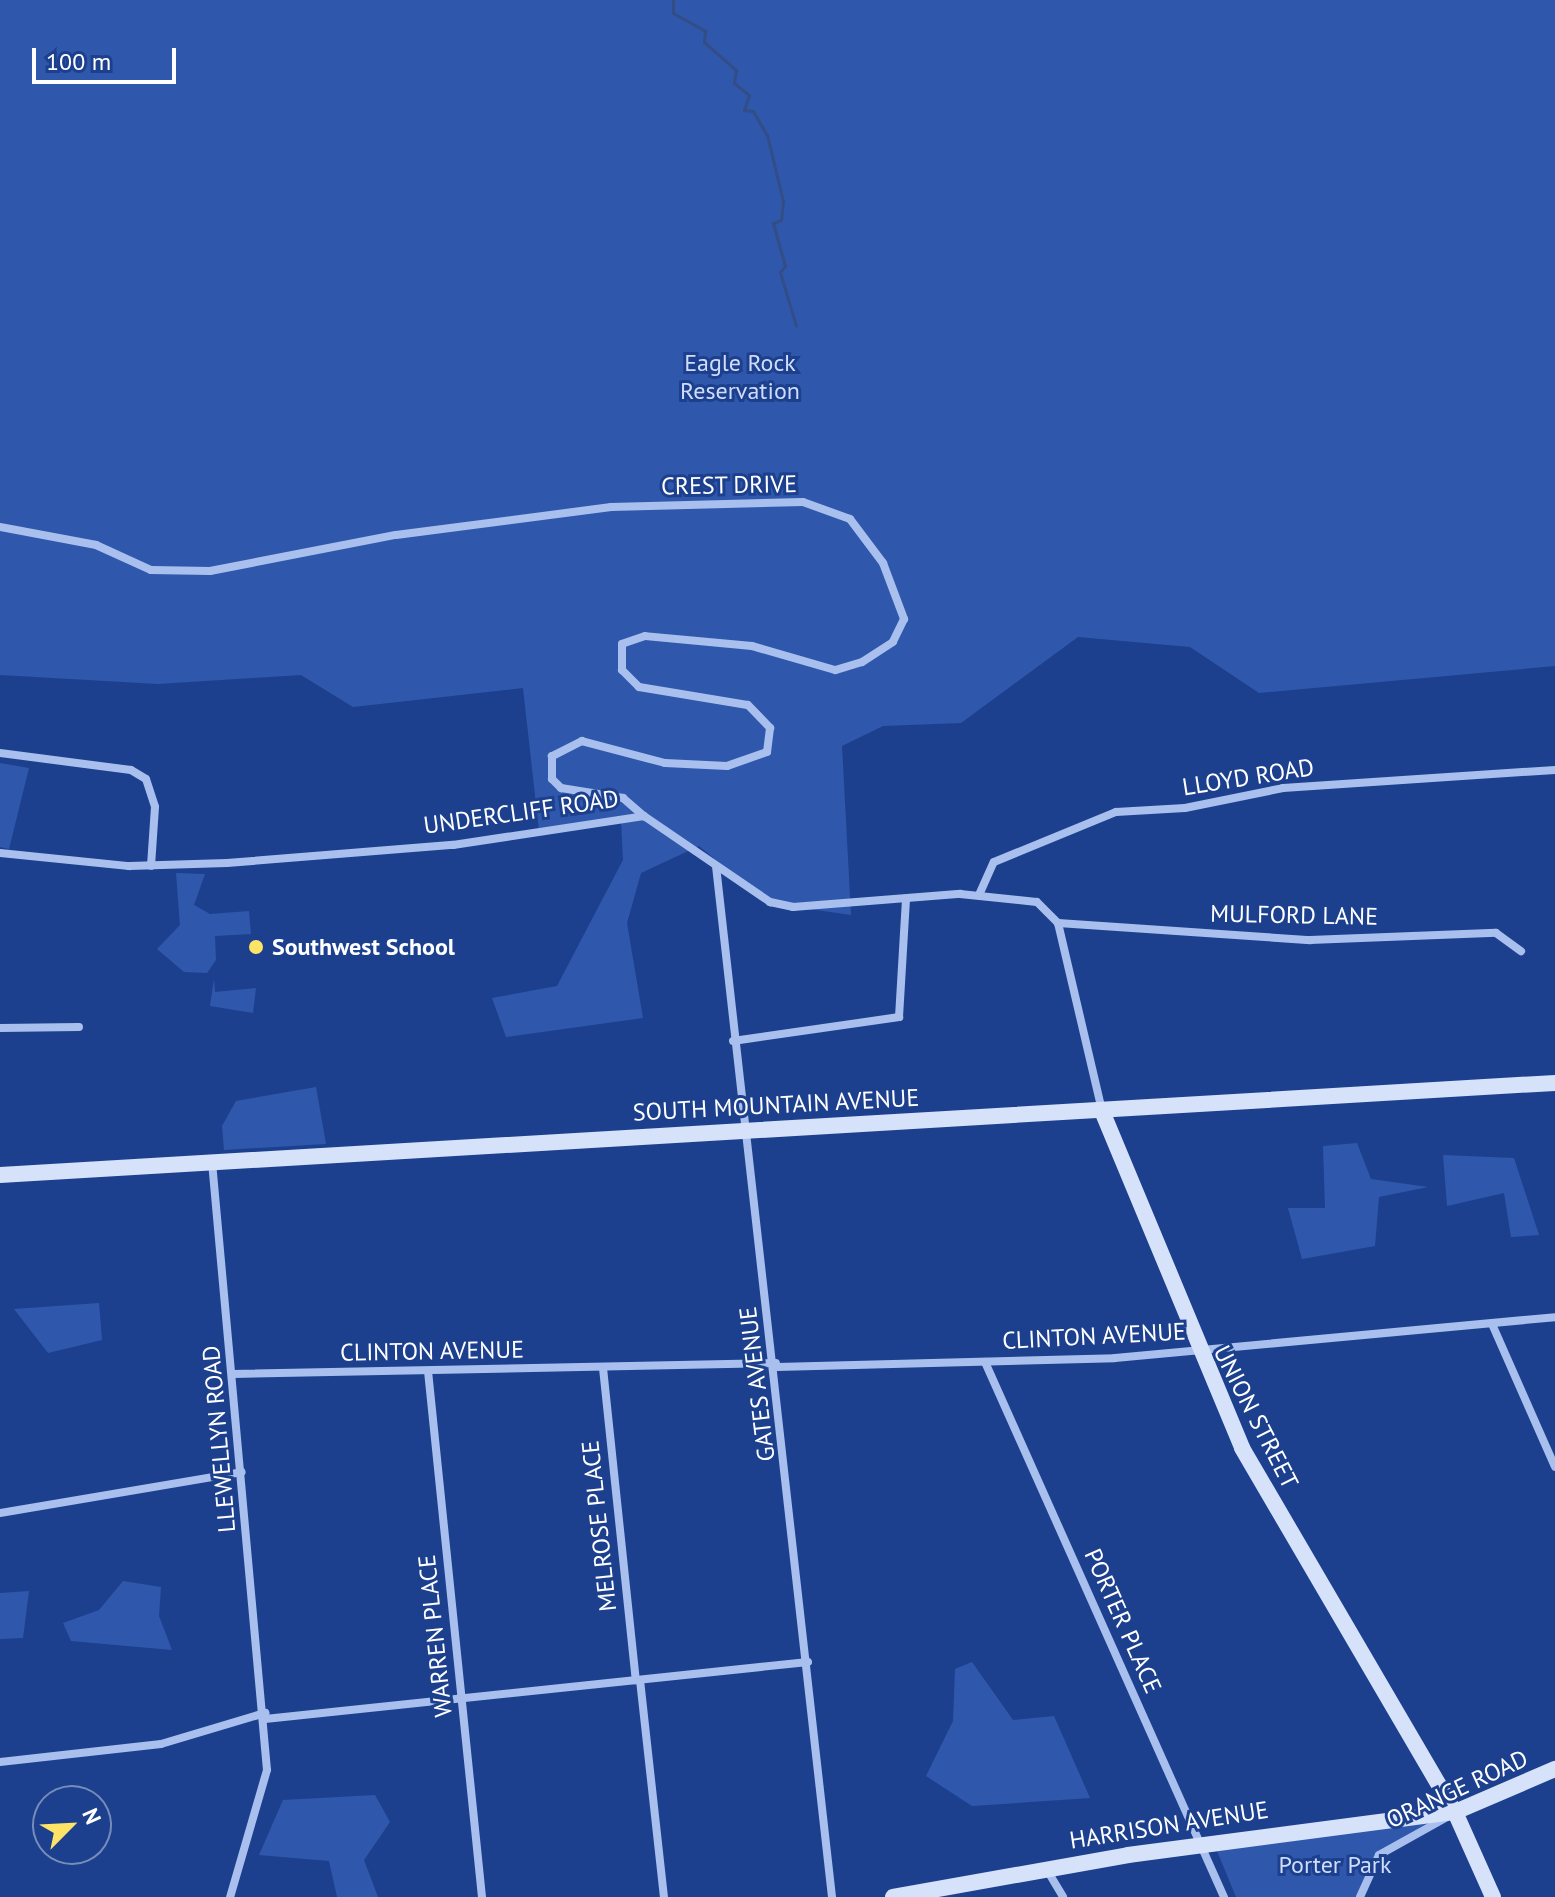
<!DOCTYPE html>
<html>
<head>
<meta charset="utf-8">
<style>
	body { margin:0 }
	#map { position:relative; width:1555px; height:1897px; overflow:hidden; background:#1c408e; font-family:"PT Sans",sans-serif }
	div>[style] { position:absolute }
	.green>* { inset:0; background:#2f58ac }
	.stream>* { height:3px; margin:-1.5px; padding:0 1.5px; transform-origin:1.5px; border-radius:1.5px; background:#334d87 }
	.street>* { height:8px; margin:-4px; padding:0 4px; transform-origin:4px; border-radius:4px; background:#a9c0ee }
	.secondary>* { height:16px; margin:-8px; padding:0 8px; transform-origin:8px; border-radius:8px; background:#d6e1fa }
	.dots>* { width:22px; height:22px; translate:-50% -50%; box-sizing:border-box; border:4px solid #1c408e; border-radius:50% }
	span { translate:-50% -50%; white-space:nowrap; text-align:center; line-height:1.15; -webkit-text-stroke:6px #1c408e; paint-order:stroke }
	.park-label { font-size:24px; color:#cfddfa }
	.street-label { font-size:24px; color:#fff }
	.poi-label { font-size:24px; color:#fff; font-weight:700 }
	.left { translate:0 -50%; text-align:left }
	.north { position:absolute; left:32px; top:1785px; width:80px; height:80px; box-sizing:border-box; background:#1c408e; border:2px solid #778cbb; border-radius:50%; rotate:66deg; font-size:22px; font-weight:700; line-height:32px; text-align:center; color:#fff }
	.north::after { content:''; display:block; margin:auto; width:28px; height:36px; background:#fee466; clip-path:polygon(50% 0,100% 100%,50% 72%,0 100%) }
	.scale { position:absolute; left:32px; top:48px; width:144px; height:36px; box-sizing:border-box; border:4px solid #fff; border-top:0; padding-left:10px; font-size:24px; line-height:28px; white-space:nowrap; color:#fff; -webkit-text-stroke:6px #1c408e; paint-order:stroke }
</style>
</head>
<body>
<div id="map">
	<div class="green">
		<div style="clip-path:polygon(0 0,1555px 0,1555px 666px,1259px 693px,1190px 647px,1078px 637px,961px 723px,883px 726px,842px 746px,851px 915px,768px 903px,699px 846px,641px 873px,627px 923px,643px 1018px,506px 1037px,492px 998px,557px 986px,623px 860px,621px 820px,539px 831px,523px 688px,353px 707px,301px 675px,158px 684px,0 675px)"></div>
		<div style="clip-path:polygon(0 763px,29px 768px,9px 849px,0 847px)"></div>
		<div style="clip-path:polygon(176px 873px,205px 874px,194px 905px,210px 914px,249px 911px,251px 934px,215px 936px,216px 960px,207px 973px,184px 972px,157px 949px,180px 925px)"></div>
		<div style="clip-path:polygon(214px 979px,215px 992px,256px 988px,253px 1013px,210px 1006px)"></div>
		<div style="clip-path:polygon(316px 1087px,326px 1144px,224px 1150px,222px 1126px,236px 1101px)"></div>
		<div style="clip-path:polygon(1357px 1143px,1371px 1179px,1428px 1187px,1379px 1197px,1375px 1246px,1302px 1259px,1288px 1208px,1325px 1208px,1323px 1146px)"></div>
		<div style="clip-path:polygon(1443px 1155px,1514px 1158px,1539px 1235px,1511px 1237px,1504px 1193px,1447px 1206px)"></div>
		<div style="clip-path:polygon(99px 1303px,102px 1340px,48px 1353px,14px 1309px)"></div>
		<div style="clip-path:polygon(123px 1581px,161px 1587px,159px 1616px,172px 1650px,71px 1641px,63px 1623px,99px 1610px)"></div>
		<div style="clip-path:polygon(29px 1591px,23px 1638px,0 1639px,0 1593px)"></div>
		<div style="clip-path:polygon(972px 1662px,1013px 1720px,1054px 1716px,1090px 1798px,972px 1806px,926px 1776px,953px 1721px,955px 1669px)"></div>
		<div style="clip-path:polygon(375px 1795px,390px 1822px,364px 1860px,378px 1897px,337px 1897px,329px 1861px,259px 1855px,283px 1800px)"></div>
		<div style="clip-path:polygon(1439px 1819px,1389px 1848px,1360px 1897px,1236px 1897px,1217px 1851px)"></div>
	</div>
	<div class="stream">
		<div style="left:673px;top:0;width:13px;rotate:90deg"></div>
		<div style="left:673px;top:13px;width:37px;rotate:29deg"></div>
		<div style="left:705px;top:31px;width:11px;rotate:95deg"></div>
		<div style="left:704px;top:42px;width:43px;rotate:41.2deg"></div>
		<div style="left:736px;top:70px;width:13px;rotate:99deg"></div>
		<div style="left:734px;top:83px;width:19px;rotate:39deg"></div>
		<div style="left:749px;top:95px;width:16px;rotate:108deg"></div>
		<div style="left:744px;top:110px;width:9px;rotate:6deg"></div>
		<div style="left:753px;top:111px;width:28px;rotate:60deg"></div>
		<div style="left:767px;top:135px;width:68px;rotate:76.4deg"></div>
		<div style="left:783px;top:201px;width:19px;rotate:96deg"></div>
		<div style="left:781px;top:220px;width:9px;rotate:159deg"></div>
		<div style="left:773px;top:223px;width:45px;rotate:74.4deg"></div>
		<div style="left:785px;top:266px;width:8px;rotate:130deg"></div>
		<div style="left:780px;top:272px;width:56px;rotate:73.5deg"></div>
	</div>
	<div class="street">
		<div style="left:0;top:527px;width:98px;rotate:10.6deg"></div>
		<div style="left:96px;top:545px;width:60px;rotate:24.4deg"></div>
		<div style="left:151px;top:570px;width:59px;rotate:1deg"></div>
		<div style="left:210px;top:571px;width:189px;rotate:-11deg"></div>
		<div style="left:396px;top:535px;width:217px;rotate:-7.4deg"></div>
		<div style="left:611px;top:507px;width:192px;rotate:-1.5deg"></div>
		<div style="left:803px;top:502px;width:50px;rotate:19.9deg"></div>
		<div style="left:850px;top:519px;width:55px;rotate:53.1deg"></div>
		<div style="left:883px;top:563px;width:60px;rotate:69.4deg"></div>
		<div style="left:904px;top:619px;width:25px;rotate:116deg"></div>
		<div style="left:893px;top:642px;width:37px;rotate:147deg"></div>
		<div style="left:862px;top:662px;width:28px;rotate:163deg"></div>
		<div style="left:835px;top:670px;width:86px;rotate:-163.9deg"></div>
		<div style="left:752px;top:646px;width:107px;rotate:-174.7deg"></div>
		<div style="left:645px;top:636px;width:24px;rotate:161deg"></div>
		<div style="left:622px;top:644px;width:26px;rotate:90deg"></div>
		<div style="left:622px;top:670px;width:24px;rotate:45deg"></div>
		<div style="left:639px;top:687px;width:110px;rotate:9.4deg"></div>
		<div style="left:748px;top:705px;width:32px;rotate:46deg"></div>
		<div style="left:770px;top:728px;width:24px;rotate:97deg"></div>
		<div style="left:767px;top:752px;width:42px;rotate:160.7deg"></div>
		<div style="left:727px;top:766px;width:62px;rotate:-177.2deg"></div>
		<div style="left:665px;top:763px;width:86px;rotate:-165.2deg"></div>
		<div style="left:582px;top:741px;width:34px;rotate:153deg"></div>
		<div style="left:552px;top:756px;width:23px;rotate:90deg"></div>
		<div style="left:552px;top:779px;width:13px;rotate:45deg"></div>
		<div style="left:561px;top:788px;width:63px;rotate:9.2deg"></div>
		<div style="left:623px;top:798px;width:28px;rotate:41deg"></div>
		<div style="left:0;top:753px;width:132px;rotate:7.4deg"></div>
		<div style="left:131px;top:770px;width:17px;rotate:31deg"></div>
		<div style="left:146px;top:779px;width:29px;rotate:72deg"></div>
		<div style="left:155px;top:807px;width:59px;rotate:93.9deg"></div>
		<div style="left:0;top:853px;width:130px;rotate:5.8deg"></div>
		<div style="left:129px;top:866px;width:98px;rotate:-1.8deg"></div>
		<div style="left:227px;top:863px;width:227px;rotate:-4.6deg"></div>
		<div style="left:453px;top:845px;width:193px;rotate:-8.6deg"></div>
		<div style="left:644px;top:816px;width:153px;rotate:34.3deg"></div>
		<div style="left:770px;top:902px;width:24px;rotate:12deg"></div>
		<div style="left:793px;top:907px;width:168px;rotate:-4.5deg"></div>
		<div style="left:960px;top:894px;width:77px;rotate:5.9deg"></div>
		<div style="left:1037px;top:902px;width:30px;rotate:45deg"></div>
		<div style="left:1058px;top:923px;width:193px;rotate:76.8deg"></div>
		<div style="left:716px;top:866px;width:1038px;rotate:83.58deg"></div>
		<div style="left:979px;top:895px;width:36px;rotate:-66deg"></div>
		<div style="left:994px;top:862px;width:132px;rotate:-22.3deg"></div>
		<div style="left:1116px;top:812px;width:69px;rotate:-3.3deg"></div>
		<div style="left:1185px;top:808px;width:100px;rotate:-11.5deg"></div>
		<div style="left:1283px;top:788px;width:273px;rotate:-3.8deg"></div>
		<div style="left:1058px;top:923px;width:253px;rotate:3.9deg"></div>
		<div style="left:1310px;top:940px;width:186px;rotate:-2.2deg"></div>
		<div style="left:1496px;top:933px;width:31px;rotate:36deg"></div>
		<div style="left:0;top:1028px;width:79px;rotate:-0.7deg"></div>
		<div style="left:733px;top:1041px;width:168px;rotate:-8.2deg"></div>
		<div style="left:899px;top:1017px;width:118px;rotate:-86.6deg"></div>
		<div style="left:212px;top:1162px;width:610px;rotate:84.83deg"></div>
		<div style="left:267px;top:1770px;width:132px;rotate:106.2deg"></div>
		<div style="left:1492px;top:1324px;width:156px;rotate:66.2deg"></div>
		<div style="left:985px;top:1362px;width:586px;rotate:65.93deg"></div>
		<div style="left:777px;top:1367px;width:338px;rotate:-1.5deg"></div>
		<div style="left:1115px;top:1358px;width:442px;rotate:-5.3deg"></div>
		<div style="left:603px;top:1368px;width:314px;rotate:84deg"></div>
		<div style="left:428px;top:1371px;width:529px;rotate:84.14deg"></div>
		<div style="left:233px;top:1374px;width:543px;rotate:-1.16deg"></div>
		<div style="left:0;top:1513px;width:245px;rotate:-9.6deg"></div>
		<div style="left:640px;top:1680px;width:218px;rotate:83.7deg"></div>
		<div style="left:265px;top:1719px;width:546px;rotate:-5.99deg"></div>
		<div style="left:0;top:1762px;width:162px;rotate:-6.4deg"></div>
		<div style="left:161px;top:1744px;width:109px;rotate:-16.6deg"></div>
		<div style="left:1047px;top:1870px;width:31px;rotate:59deg"></div>
		<div style="left:1360px;top:1897px;width:46px;rotate:-65.7deg"></div>
		<div style="left:1379px;top:1855px;width:82px;rotate:-29.1deg"></div>
	</div>
	<div class="secondary">
		<div style="left:1102px;top:1111px;width:365px;rotate:67.4deg"></div>
		<div style="left:1242px;top:1448px;width:422px;rotate:59.7deg"></div>
		<div style="left:1455px;top:1812px;width:93px;rotate:65.9deg"></div>
		<div style="left:0;top:1175px;width:1558px;rotate:-3.39deg"></div>
		<div style="left:893px;top:1897px;width:239px;rotate:-10.1deg"></div>
		<div style="left:1128px;top:1855px;width:330px;rotate:-7.5deg"></div>
		<div style="left:1455px;top:1812px;width:109px;rotate:-23.3deg"></div>
	</div>
	<div class="dots">
		<div style="left:256px;top:947px;background:#fee466"></div>
	</div>
	<div class="park-label">
		<span style="left:740px;top:377px">Eagle Rock<br>Reservation</span>
		<span style="left:1335px;top:1865px">Porter Park</span>
	</div>
	<div class="street-label">
		<span style="left:729px;top:485px;rotate:-1deg">CREST DRIVE</span>
		<span style="left:1248px;top:777px;rotate:-9deg">LLOYD ROAD</span>
		<span style="left:521px;top:812px;rotate:-8deg">UNDERCLIFF ROAD</span>
		<span style="left:1294px;top:915px;rotate:1deg">MULFORD LANE</span>
		<span style="left:776px;top:1105px;rotate:-3deg">SOUTH MOUNTAIN AVENUE</span>
		<span style="left:1094px;top:1336px;rotate:-3deg">CLINTON AVENUE</span>
		<span style="left:432px;top:1351px;rotate:-1deg">CLINTON AVENUE</span>
		<span style="left:757px;top:1384px;rotate:-97deg">GATES AVENUE</span>
		<span style="left:1256px;top:1417px;rotate:63deg">UNION STREET</span>
		<span style="left:219px;top:1439px;rotate:-95deg">LLEWELLYN ROAD</span>
		<span style="left:599px;top:1526px;rotate:-96deg">MELROSE PLACE</span>
		<span style="left:1123px;top:1621px;rotate:66deg">PORTER PLACE</span>
		<span style="left:435px;top:1636px;rotate:-96deg">WARREN PLACE</span>
		<span style="left:1457px;top:1789px;rotate:-25deg">ORANGE ROAD</span>
		<span style="left:1169px;top:1825px;rotate:-9deg">HARRISON AVENUE</span>
	</div>
	<div class="poi-label">
		<span class="left" style="left:272px;top:947px">Southwest School</span>
	</div>
	<div class="north">N</div>
	<div class="scale">100 m</div>
</div>
</body>
</html>
